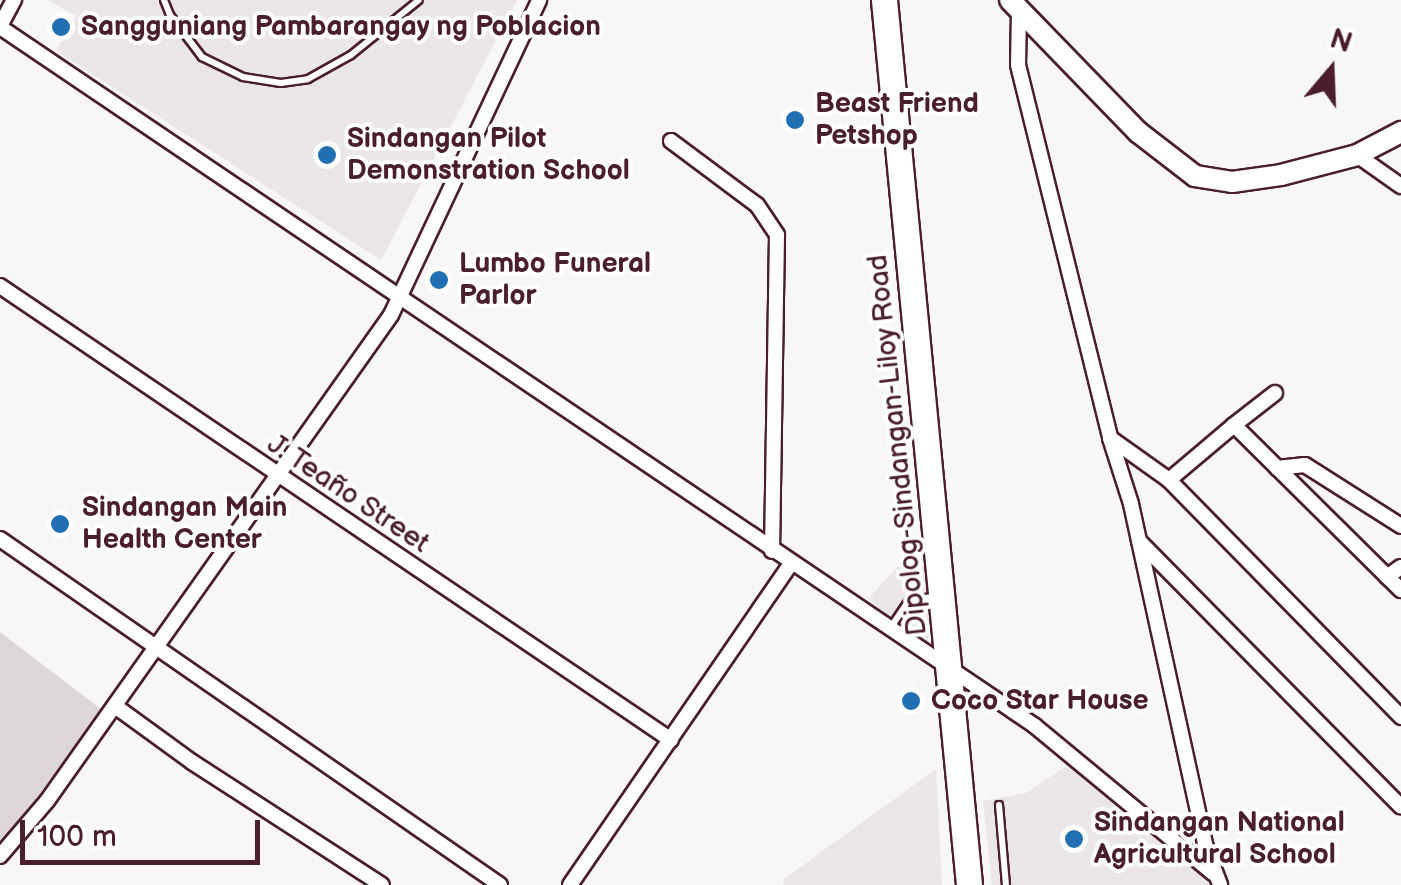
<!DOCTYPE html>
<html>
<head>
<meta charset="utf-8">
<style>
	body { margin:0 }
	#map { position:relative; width:1401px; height:885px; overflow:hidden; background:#f8f6f7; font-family:"Balsamiq Sans",sans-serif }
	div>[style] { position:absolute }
	.built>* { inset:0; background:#ebe6e8 }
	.green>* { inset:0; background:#ded6d9 }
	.roads { filter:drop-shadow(2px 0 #4a1f2b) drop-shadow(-2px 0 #4a1f2b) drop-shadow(0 2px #4a1f2b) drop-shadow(0 -2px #4a1f2b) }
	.lane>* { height:6px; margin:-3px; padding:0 3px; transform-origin:3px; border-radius:3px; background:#fff }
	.street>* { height:14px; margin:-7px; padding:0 7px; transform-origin:7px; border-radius:7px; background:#fff }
	.primary>* { height:20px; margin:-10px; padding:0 10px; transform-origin:10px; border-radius:10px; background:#fff }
	.highway>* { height:25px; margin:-12.5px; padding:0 12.5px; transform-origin:12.5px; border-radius:12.5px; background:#fff }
	.dots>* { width:28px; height:28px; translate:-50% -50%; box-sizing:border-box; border:5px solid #fff; border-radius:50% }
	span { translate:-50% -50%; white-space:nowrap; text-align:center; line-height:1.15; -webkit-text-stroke:8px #fff; paint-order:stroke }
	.poi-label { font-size:28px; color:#4a1f2b; font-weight:700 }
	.left { translate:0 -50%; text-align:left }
	.street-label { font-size:28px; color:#4a1f2b }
	.north { position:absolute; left:1281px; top:20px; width:100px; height:100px; -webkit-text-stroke:8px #fff; paint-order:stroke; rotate:19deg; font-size:28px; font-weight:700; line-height:40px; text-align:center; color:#4a1f2b }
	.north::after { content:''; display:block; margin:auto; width:35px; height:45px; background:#4a1f2b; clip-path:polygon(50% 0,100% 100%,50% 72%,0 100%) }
	.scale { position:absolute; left:20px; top:820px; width:240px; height:45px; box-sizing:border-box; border:5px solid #4a1f2b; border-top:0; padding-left:12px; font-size:30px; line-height:35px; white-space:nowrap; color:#4a1f2b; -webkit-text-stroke:8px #fff; paint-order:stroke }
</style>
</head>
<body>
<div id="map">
	<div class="built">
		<div style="clip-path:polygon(48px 0,517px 0,381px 260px,56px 51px,76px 16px)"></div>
		<div style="clip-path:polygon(903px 561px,930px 565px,928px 646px,868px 599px)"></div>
		<div style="clip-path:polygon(1071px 763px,1113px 796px,1211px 885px,992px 885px,983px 801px,1026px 793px)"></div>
		<div style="clip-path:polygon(936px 769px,942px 885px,783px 885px,784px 879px)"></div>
	</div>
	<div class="green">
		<div style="clip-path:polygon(0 632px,102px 710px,0 847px)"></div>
	</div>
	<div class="roads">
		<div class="lane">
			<div style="left:164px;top:0;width:16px;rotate:68deg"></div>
			<div style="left:170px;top:15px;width:53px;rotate:52.7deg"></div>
			<div style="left:202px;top:57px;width:46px;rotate:26deg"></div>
			<div style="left:243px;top:77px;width:38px;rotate:9deg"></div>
			<div style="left:281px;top:83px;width:27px;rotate:-8deg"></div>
			<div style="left:308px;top:79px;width:49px;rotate:-29.2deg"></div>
			<div style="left:351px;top:55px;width:87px;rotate:-39deg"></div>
			<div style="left:891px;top:627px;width:32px;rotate:-56deg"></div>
			<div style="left:909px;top:600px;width:24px;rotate:-7deg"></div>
			<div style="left:999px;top:805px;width:80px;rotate:85deg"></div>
		</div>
		<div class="street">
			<div style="left:1019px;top:10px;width:55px;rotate:91deg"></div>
			<div style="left:1018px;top:65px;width:384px;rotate:76.1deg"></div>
			<div style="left:1110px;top:438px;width:69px;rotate:72.3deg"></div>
			<div style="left:1131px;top:504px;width:352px;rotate:77.7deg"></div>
			<div style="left:1206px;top:848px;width:40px;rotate:69deg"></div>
			<div style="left:0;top:26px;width:30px;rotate:-62deg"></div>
			<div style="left:0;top:27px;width:1249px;rotate:34.03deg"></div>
			<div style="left:1035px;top:726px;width:231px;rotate:39.6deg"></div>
			<div style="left:671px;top:141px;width:107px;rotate:36.7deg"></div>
			<div style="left:757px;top:205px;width:36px;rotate:56deg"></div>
			<div style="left:777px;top:235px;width:316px;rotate:90.9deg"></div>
			<div style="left:1357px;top:155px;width:54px;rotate:35.2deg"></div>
			<div style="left:0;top:286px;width:810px;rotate:34.08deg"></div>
			<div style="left:1234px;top:425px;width:52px;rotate:-38deg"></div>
			<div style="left:1110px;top:438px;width:72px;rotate:35.4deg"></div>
			<div style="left:1169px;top:480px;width:332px;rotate:45.6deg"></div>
			<div style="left:1277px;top:468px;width:28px;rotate:-6deg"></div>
			<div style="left:1305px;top:465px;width:114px;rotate:32.4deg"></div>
			<div style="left:1169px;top:480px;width:85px;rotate:-40.2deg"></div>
			<div style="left:1234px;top:425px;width:235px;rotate:44.7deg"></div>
			<div style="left:0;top:539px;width:608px;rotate:34.68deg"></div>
			<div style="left:1139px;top:541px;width:373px;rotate:45.4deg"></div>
			<div style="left:1387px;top:577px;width:17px;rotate:-36deg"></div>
			<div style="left:115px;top:706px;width:95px;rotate:36deg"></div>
			<div style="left:192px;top:762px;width:226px;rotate:32.9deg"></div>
			<div style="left:0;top:856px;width:72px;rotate:-49.5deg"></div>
			<div style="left:47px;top:801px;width:595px;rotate:-54.71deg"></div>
			<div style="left:391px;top:315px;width:348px;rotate:-64.8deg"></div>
			<div style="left:570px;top:885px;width:390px;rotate:-55.5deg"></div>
		</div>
		<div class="primary">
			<div style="left:1010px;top:0;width:184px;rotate:45.9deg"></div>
			<div style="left:1138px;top:132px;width:72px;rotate:37.7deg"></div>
			<div style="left:1195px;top:176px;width:37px;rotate:9deg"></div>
			<div style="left:1232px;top:182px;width:49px;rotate:-8.1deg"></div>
			<div style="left:1281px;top:175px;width:79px;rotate:-14.7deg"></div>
			<div style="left:1357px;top:155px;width:50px;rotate:-27.6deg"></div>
		</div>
		<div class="highway">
			<div style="left:884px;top:0;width:889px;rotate:84.51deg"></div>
		</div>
	</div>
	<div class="dots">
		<div style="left:61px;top:27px;background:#1f6fb2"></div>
		<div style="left:795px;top:120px;background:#1f6fb2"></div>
		<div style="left:327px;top:155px;background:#1f6fb2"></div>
		<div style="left:439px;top:280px;background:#1f6fb2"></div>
		<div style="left:60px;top:524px;background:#1f6fb2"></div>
		<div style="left:911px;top:701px;background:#1f6fb2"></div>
		<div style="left:1074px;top:839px;background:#1f6fb2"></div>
	</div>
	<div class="poi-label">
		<span class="left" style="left:81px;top:27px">Sangguniang Pambarangay ng Poblacion</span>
		<span class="left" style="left:815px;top:120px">Beast Friend<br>Petshop</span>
		<span class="left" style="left:347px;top:155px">Sindangan Pilot<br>Demonstration School</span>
		<span class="left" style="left:459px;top:280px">Lumbo Funeral<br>Parlor</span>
		<span class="left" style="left:82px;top:524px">Sindangan Main<br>Health Center</span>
		<span class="left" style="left:931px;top:701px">Coco Star House</span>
		<span class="left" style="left:1094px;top:839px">Sindangan National<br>Agricultural School</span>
	</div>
	<div class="street-label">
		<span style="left:898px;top:445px;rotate:-96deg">Dipolog-Sindangan-Liloy Road</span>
		<span style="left:348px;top:494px;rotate:34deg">J. Teaño Street</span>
	</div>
	<div class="north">N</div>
	<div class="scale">100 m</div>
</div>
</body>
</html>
